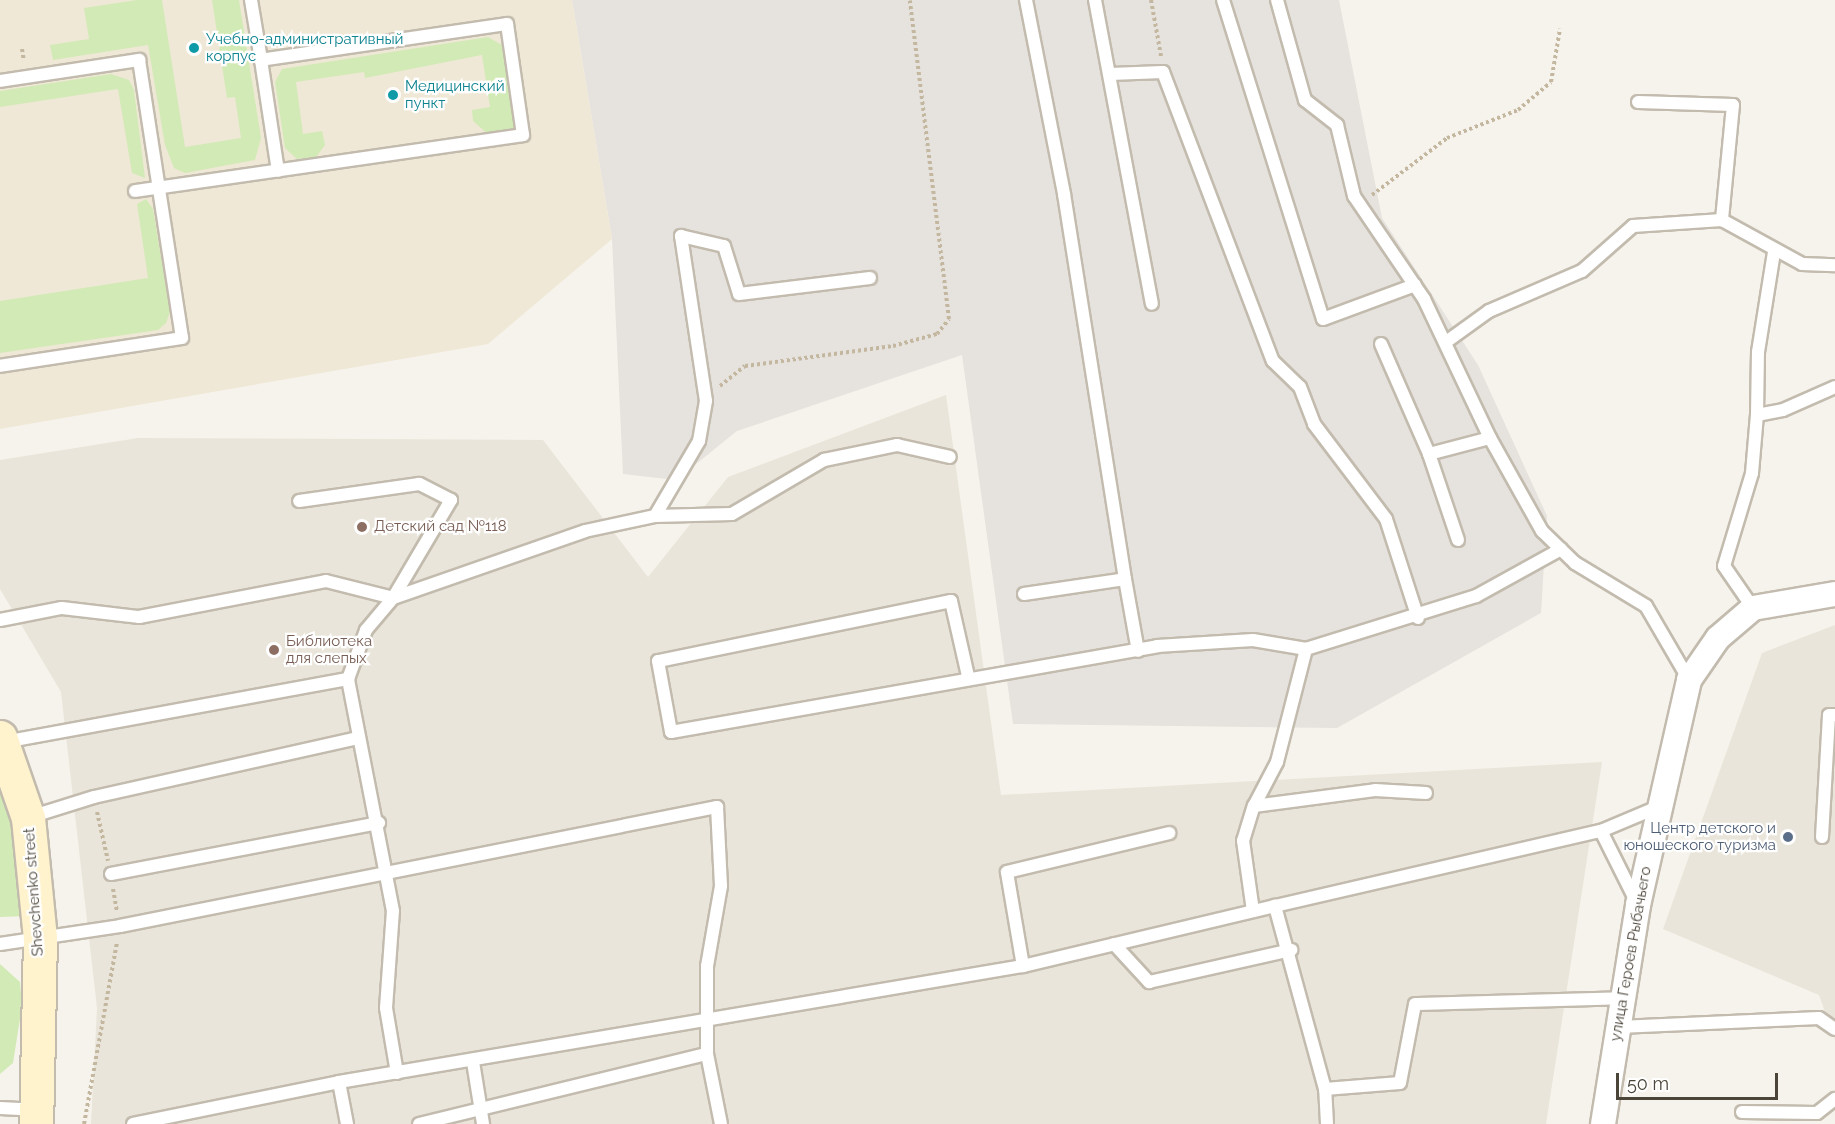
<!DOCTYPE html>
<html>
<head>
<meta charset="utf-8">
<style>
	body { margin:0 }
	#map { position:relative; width:1835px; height:1124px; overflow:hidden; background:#f6f3ec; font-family:Raleway,sans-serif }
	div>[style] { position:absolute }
	.residential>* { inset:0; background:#eae5da }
	.industrial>* { inset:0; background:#e6e2dd }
	.education>* { inset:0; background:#efe8d6 }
	.green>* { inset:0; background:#d2eab5 }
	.path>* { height:4px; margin-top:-2px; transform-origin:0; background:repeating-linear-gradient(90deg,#c4b79f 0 3px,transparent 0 6px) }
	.roads { filter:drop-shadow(2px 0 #c2bbae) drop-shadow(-2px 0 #c2bbae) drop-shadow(0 2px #c2bbae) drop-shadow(0 -2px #c2bbae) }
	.service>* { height:12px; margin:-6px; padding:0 6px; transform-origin:6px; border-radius:6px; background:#fff }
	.minor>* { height:24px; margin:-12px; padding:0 12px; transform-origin:12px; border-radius:12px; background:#fff }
	.secondary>* { height:33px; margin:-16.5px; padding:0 16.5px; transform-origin:16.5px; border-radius:16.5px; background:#fff3cd }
	.dots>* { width:16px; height:16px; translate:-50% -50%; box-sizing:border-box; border:3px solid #fff; border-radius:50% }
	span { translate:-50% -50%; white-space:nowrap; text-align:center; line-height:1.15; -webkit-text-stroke:4.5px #fff; paint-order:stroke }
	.culture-label { font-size:15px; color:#0d838f }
	.left { translate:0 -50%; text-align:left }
	.education-label { font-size:15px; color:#785e54 }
	.service-label { font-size:15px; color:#4e5e75 }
	.right { translate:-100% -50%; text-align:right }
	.street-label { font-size:15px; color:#4b4439 }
	.scale { position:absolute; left:1616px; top:1073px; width:162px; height:27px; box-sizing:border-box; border:3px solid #4b4439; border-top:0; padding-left:8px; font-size:18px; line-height:21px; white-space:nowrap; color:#4b4439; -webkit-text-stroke:4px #fff; paint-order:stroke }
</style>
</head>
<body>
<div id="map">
	<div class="residential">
		<div style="clip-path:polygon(946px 395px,1001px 795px,1602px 762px,1546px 1124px,91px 1124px,97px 1008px,61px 692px,0 589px,0 460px,138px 438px,543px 440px,648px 577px,728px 477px)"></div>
		<div style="clip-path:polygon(1835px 625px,1835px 1040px,1819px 995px,1663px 929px,1762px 653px)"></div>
	</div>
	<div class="industrial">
		<div style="clip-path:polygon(572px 0,1339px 0,1382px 218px,1478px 365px,1547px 516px,1541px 613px,1337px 728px,1013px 724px,962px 355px,737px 431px,676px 480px,623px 474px,612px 239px)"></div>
	</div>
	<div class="education">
		<div style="clip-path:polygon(0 0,572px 0,612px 239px,488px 344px,0 429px)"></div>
	</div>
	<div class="green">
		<div style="clip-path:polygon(137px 0,162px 0,185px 147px,241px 138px,235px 97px,227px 98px,212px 0,239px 0,261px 138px,255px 160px,185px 173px,174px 168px,165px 145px,148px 45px,53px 60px,50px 45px,89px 39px,84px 8px)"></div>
		<div style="clip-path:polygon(488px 37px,507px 48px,514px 128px,488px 134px,473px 121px,472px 110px,490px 107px,482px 55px,365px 78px,364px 72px,296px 82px,303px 134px,322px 131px,325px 145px,316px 157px,297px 159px,285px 148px,275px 82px,282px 69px)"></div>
		<div style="clip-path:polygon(111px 74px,129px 80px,134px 90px,145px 178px,132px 173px,118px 89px,0 107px,0 91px)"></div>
		<div style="clip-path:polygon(146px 199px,153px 209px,170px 312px,166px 323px,158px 330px,0 353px,0 301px,148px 278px,137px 204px)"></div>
		<div style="clip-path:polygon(0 766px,9px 777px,28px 916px,0 917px)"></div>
		<div style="clip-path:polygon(0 964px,20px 982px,22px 1006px,13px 1063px,0 1074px)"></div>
	</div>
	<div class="path">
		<div style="left:1151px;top:0;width:57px;rotate:79.9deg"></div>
		<div style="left:22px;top:49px;width:12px;rotate:81deg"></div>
		<div style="left:1372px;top:195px;width:94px;rotate:-37.2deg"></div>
		<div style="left:1447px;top:138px;width:76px;rotate:-21.5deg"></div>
		<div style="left:1518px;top:110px;width:43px;rotate:-40.3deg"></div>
		<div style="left:1551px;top:82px;width:54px;rotate:-80.4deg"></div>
		<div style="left:720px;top:386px;width:32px;rotate:-39deg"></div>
		<div style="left:745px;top:366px;width:149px;rotate:-7.7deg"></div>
		<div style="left:893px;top:346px;width:46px;rotate:-15.3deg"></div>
		<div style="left:937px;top:334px;width:19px;rotate:-51deg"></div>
		<div style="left:949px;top:319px;width:321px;rotate:-97deg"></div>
		<div style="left:97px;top:812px;width:50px;rotate:77.3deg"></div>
		<div style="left:113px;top:889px;width:22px;rotate:80deg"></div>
		<div style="left:84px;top:1124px;width:185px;rotate:-79.7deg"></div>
	</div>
	<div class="roads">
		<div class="service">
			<div style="left:251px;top:0;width:61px;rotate:80.5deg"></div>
			<div style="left:1026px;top:0;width:198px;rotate:78.9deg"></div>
			<div style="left:1064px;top:194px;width:390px;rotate:81deg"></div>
			<div style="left:1095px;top:0;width:309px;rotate:79.4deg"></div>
			<div style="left:1223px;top:0;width:334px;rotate:72.6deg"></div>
			<div style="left:1323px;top:319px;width:98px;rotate:-20.3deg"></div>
			<div style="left:1277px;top:0;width:104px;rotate:74.4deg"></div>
			<div style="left:1305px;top:100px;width:41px;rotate:38deg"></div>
			<div style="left:1337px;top:125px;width:73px;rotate:76.5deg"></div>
			<div style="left:1354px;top:196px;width:125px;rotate:55.8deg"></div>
			<div style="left:1424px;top:299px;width:154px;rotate:64.6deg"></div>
			<div style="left:1490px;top:438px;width:107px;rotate:60.8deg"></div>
			<div style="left:1542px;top:531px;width:46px;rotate:44.1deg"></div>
			<div style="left:1575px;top:563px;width:83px;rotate:31.2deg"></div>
			<div style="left:1646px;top:606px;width:86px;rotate:59.8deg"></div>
			<div style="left:1110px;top:74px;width:53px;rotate:-2.2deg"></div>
			<div style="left:1163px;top:72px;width:309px;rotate:69.2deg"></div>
			<div style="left:1273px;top:361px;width:37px;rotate:44deg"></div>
			<div style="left:1300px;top:387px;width:40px;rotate:69deg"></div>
			<div style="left:1314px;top:424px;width:119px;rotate:52.8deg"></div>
			<div style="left:1386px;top:519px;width:104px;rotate:72.1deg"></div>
			<div style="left:0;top:81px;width:141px;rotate:-8.6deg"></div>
			<div style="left:139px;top:60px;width:281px;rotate:81.2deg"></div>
			<div style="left:182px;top:338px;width:184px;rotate:171.3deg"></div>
			<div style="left:1638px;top:102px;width:95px;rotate:1.8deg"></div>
			<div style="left:1733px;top:105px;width:116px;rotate:95.5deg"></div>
			<div style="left:135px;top:191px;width:392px;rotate:-8.2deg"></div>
			<div style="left:523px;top:135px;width:112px;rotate:-98.2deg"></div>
			<div style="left:507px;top:24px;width:249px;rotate:171.7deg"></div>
			<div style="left:261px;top:60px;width:112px;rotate:81.3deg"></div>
			<div style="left:1446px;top:342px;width:53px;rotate:-35.8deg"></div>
			<div style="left:1489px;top:311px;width:101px;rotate:-23.3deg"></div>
			<div style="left:1582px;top:271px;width:68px;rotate:-41.4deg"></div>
			<div style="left:1633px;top:226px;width:89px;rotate:-3.9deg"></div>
			<div style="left:1722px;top:220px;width:91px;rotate:28.8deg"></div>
			<div style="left:1802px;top:264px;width:33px;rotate:2deg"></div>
			<div style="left:1381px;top:344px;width:120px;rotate:66.4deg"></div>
			<div style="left:1757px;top:415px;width:63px;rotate:-89.1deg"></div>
			<div style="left:1758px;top:352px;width:101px;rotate:-80.9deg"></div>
			<div style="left:655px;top:516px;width:87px;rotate:-59.6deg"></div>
			<div style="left:699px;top:441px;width:41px;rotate:-80.1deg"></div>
			<div style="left:706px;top:401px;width:167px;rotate:-98.6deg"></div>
			<div style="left:681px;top:236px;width:44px;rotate:13.1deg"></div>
			<div style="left:724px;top:246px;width:50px;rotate:72.6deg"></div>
			<div style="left:739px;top:294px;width:132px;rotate:-7deg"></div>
			<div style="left:1458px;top:540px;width:91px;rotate:-108.6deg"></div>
			<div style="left:1429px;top:454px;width:63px;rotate:-14.7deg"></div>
			<div style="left:1024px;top:594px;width:102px;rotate:-8.4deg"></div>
			<div style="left:1125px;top:579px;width:73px;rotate:79.8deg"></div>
			<div style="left:1753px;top:608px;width:51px;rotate:-124.6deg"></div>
			<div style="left:1724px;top:566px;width:97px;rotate:-73.2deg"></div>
			<div style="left:1752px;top:473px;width:58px;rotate:-85.1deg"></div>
			<div style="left:1757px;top:415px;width:26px;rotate:-11deg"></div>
			<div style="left:1783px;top:410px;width:57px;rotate:-23.9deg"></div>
			<div style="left:0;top:620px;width:63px;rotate:-11deg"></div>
			<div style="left:62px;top:608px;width:78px;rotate:6.7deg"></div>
			<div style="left:139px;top:617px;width:190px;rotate:-10.9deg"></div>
			<div style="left:326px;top:581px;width:69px;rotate:14.2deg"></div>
			<div style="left:393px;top:598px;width:114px;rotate:-59.4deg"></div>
			<div style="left:451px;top:500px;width:36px;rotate:-153deg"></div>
			<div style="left:419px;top:484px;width:121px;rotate:171.9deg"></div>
			<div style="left:968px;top:676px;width:77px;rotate:-102.8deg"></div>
			<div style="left:951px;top:601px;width:299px;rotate:168.4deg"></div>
			<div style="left:658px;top:661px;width:72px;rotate:79.6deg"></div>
			<div style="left:671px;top:732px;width:494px;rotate:-10deg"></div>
			<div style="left:1157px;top:646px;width:96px;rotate:-3.6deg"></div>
			<div style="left:1253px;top:640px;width:54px;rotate:9.6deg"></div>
			<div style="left:4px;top:742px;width:350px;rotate:-10.4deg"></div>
			<div style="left:1254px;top:806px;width:50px;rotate:-62.4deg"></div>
			<div style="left:1277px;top:762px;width:117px;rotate:-75.6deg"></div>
			<div style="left:1306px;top:649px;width:178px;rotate:-17.3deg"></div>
			<div style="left:1476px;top:596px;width:97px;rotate:-28.9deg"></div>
			<div style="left:30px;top:817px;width:67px;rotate:-17.4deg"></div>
			<div style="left:94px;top:797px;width:271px;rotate:-12.6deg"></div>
			<div style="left:1601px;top:831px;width:62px;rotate:-22.8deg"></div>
			<div style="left:1822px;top:837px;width:122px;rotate:-86.7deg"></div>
			<div style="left:1829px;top:715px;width:6px"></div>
			<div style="left:111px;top:874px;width:273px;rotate:-10.8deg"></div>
			<div style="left:1253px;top:911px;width:71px;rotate:-98.1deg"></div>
			<div style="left:1243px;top:841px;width:37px;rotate:-73deg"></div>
			<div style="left:1254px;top:806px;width:122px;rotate:-7.5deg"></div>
			<div style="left:1375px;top:790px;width:51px;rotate:3.4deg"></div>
			<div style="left:0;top:944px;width:121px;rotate:-8.5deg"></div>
			<div style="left:120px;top:926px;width:609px;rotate:-11.27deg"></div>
			<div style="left:717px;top:807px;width:79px;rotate:87.1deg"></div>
			<div style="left:721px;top:886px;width:81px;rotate:99.9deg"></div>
			<div style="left:707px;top:966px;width:88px;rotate:90deg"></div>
			<div style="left:707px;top:1054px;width:71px;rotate:78.7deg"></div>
			<div style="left:1114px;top:944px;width:52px;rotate:47.4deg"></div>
			<div style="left:1149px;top:982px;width:146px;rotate:-12.7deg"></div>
			<div style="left:1023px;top:966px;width:95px;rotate:-99.7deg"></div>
			<div style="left:1007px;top:872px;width:167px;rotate:-13.5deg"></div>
			<div style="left:1619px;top:1027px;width:200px;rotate:-2.6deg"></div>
			<div style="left:1819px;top:1018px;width:19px;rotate:35deg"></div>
			<div style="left:473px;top:1062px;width:63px;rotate:80.8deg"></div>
			<div style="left:397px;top:1073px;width:66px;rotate:-99.6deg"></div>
			<div style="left:386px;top:1008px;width:97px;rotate:-85.9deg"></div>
			<div style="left:393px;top:911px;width:236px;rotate:-101deg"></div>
			<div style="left:348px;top:679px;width:52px;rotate:-69.8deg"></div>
			<div style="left:366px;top:630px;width:42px;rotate:-49.8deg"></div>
			<div style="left:393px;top:598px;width:203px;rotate:-19.2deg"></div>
			<div style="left:585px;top:531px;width:72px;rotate:-12.1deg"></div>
			<div style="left:655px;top:516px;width:77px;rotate:-1.5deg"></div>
			<div style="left:732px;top:514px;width:107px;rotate:-30.4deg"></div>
			<div style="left:824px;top:460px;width:75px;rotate:-11.6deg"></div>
			<div style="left:897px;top:445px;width:54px;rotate:12.8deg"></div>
			<div style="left:339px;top:1082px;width:43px;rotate:79.2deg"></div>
			<div style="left:1325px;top:1089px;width:75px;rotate:-4.6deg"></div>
			<div style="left:1400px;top:1083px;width:80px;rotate:-79.2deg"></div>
			<div style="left:1415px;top:1004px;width:209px;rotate:-1.6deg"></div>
			<div style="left:0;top:1108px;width:35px;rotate:3deg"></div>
			<div style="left:1742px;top:1112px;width:75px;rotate:0.8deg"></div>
			<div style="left:1817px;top:1113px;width:23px;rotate:-38deg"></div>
			<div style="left:133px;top:1124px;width:210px;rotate:-11.5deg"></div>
			<div style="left:339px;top:1082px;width:694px;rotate:-9.63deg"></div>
			<div style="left:1023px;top:966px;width:259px;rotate:-13.4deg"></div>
			<div style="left:419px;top:1124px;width:296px;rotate:-13.7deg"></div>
			<div style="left:1327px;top:1124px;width:35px;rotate:-93deg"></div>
			<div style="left:1325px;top:1089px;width:190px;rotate:-105.3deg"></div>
			<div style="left:1275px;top:906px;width:335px;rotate:-13deg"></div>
			<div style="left:1601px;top:831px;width:78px;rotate:63.4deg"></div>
		</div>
		<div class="minor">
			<div style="left:1603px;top:1124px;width:222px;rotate:-80.9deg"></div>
			<div style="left:1638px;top:905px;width:231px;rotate:-77.2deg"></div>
			<div style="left:1689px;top:680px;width:51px;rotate:-55.4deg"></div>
			<div style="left:1718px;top:638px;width:46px;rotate:-40.6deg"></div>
			<div style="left:1753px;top:608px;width:83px;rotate:-9.7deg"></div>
		</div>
		<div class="secondary">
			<div style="left:0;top:737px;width:86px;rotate:70.9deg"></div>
			<div style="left:28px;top:818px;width:121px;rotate:84.3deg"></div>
			<div style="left:40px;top:938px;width:186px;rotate:91.2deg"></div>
		</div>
	</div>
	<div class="dots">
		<div style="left:194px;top:48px;background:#0f9aa8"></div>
		<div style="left:393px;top:95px;background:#0f9aa8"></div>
		<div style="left:362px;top:527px;background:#8d6e63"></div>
		<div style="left:274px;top:650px;background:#8d6e63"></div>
		<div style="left:1788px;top:837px;background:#5c6f8a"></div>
	</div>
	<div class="culture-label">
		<span class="left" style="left:206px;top:48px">Учебно-административный<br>корпус</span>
		<span class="left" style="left:405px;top:95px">Медицинский<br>пункт</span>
	</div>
	<div class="education-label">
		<span class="left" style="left:374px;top:527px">Детский сад №118</span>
		<span class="left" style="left:286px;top:650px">Библиотека<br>для слепых</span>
	</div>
	<div class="service-label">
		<span class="right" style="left:1776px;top:837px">Центр детского и<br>юношеского туризма</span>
	</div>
	<div class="street-label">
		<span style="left:34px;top:892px;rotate:-94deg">Shevchenko street</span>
		<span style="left:1631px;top:954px;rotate:-80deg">улица Героев Рыбачьего</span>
	</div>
	<div class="scale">50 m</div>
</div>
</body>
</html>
